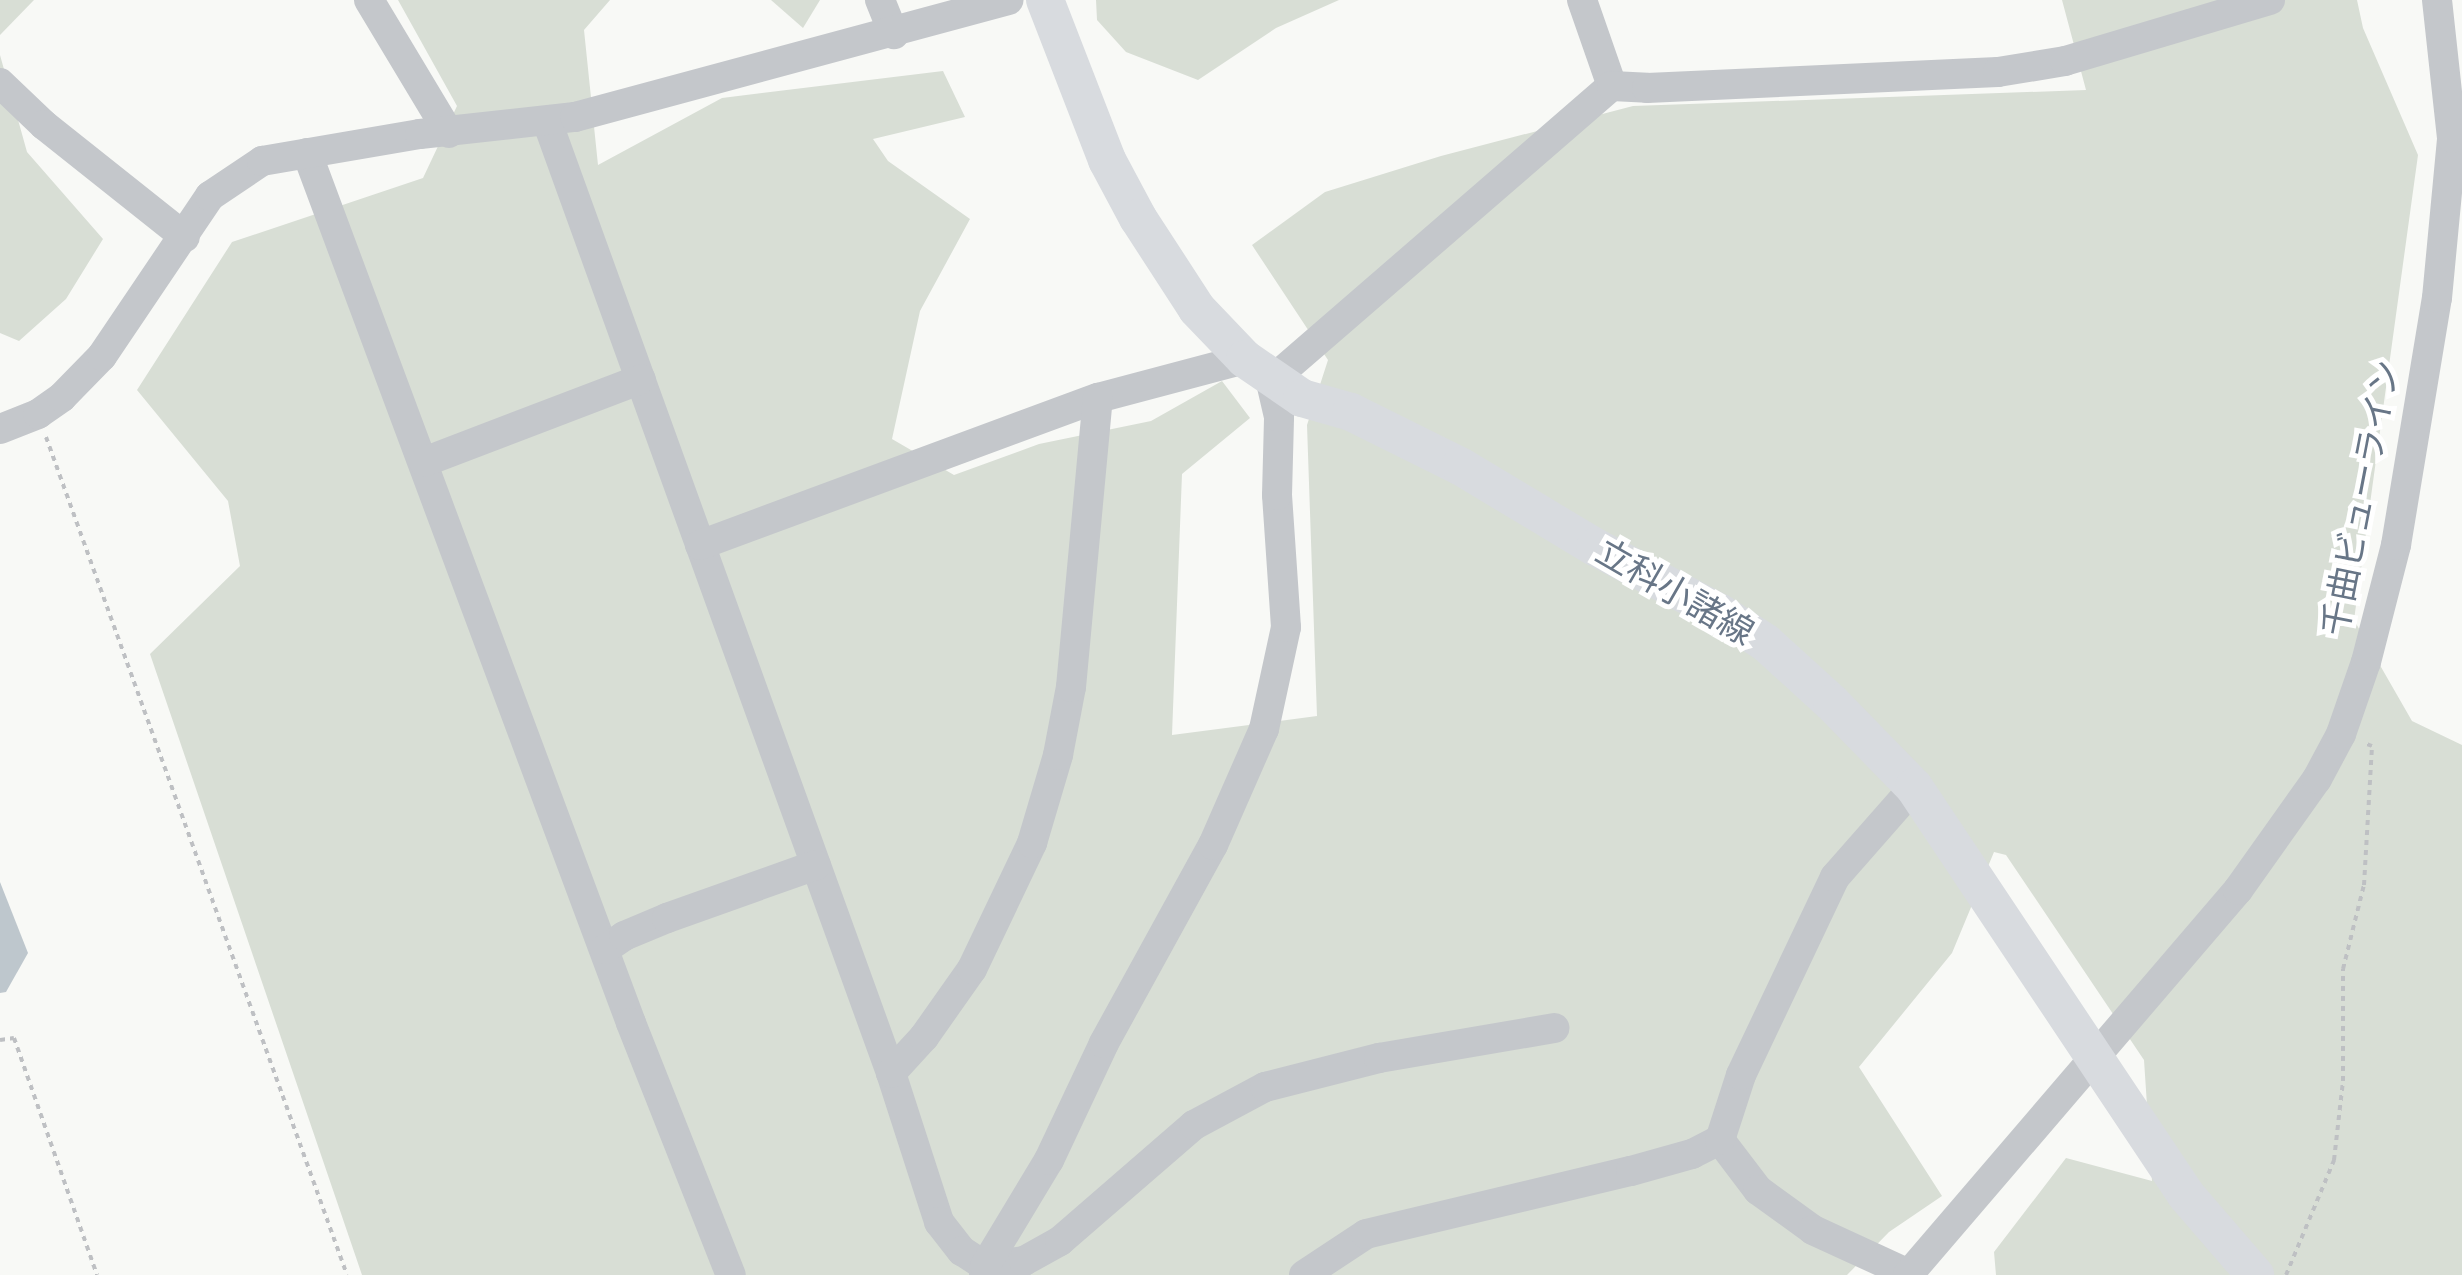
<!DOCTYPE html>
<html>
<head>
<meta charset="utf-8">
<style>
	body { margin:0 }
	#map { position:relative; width:2462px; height:1275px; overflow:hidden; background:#f8f9f6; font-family:"DM Sans","Noto Sans JP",sans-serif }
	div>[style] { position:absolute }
	.green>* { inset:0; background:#d8ded5 }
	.water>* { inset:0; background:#bec7cd }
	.path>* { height:4px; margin-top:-2px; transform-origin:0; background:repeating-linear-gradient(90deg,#bec0c3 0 5px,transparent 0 10px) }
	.minor>* { height:30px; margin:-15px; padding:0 15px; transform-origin:15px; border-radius:15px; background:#c4c7cb }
	.major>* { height:38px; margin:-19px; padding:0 19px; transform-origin:19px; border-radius:19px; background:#d8dbdf }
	span { translate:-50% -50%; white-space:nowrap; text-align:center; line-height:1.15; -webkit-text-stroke:10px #fff; paint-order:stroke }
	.street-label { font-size:35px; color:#687687 }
</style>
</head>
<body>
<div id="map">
	<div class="green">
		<div style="clip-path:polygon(0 0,34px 0,0 35px)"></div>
		<div style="clip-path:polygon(398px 0,610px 0,584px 30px,598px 165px,722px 98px,943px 71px,965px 117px,873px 139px,888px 161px,970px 219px,920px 311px,892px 439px,954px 475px,1039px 444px,1151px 421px,1222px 381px,1250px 418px,1182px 474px,1172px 735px,1317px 716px,1307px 425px,1328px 360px,1252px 245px,1325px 192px,1441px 156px,1633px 106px,2086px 90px,2062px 0,2357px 0,2363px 28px,2418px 155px,2354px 620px,2412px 721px,2462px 745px,2462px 1275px,1996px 1275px,1994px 1252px,2066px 1158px,2152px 1181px,2144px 1060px,2006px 855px,1994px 852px,1952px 953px,1859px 1067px,1942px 1196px,1889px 1232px,1847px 1275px,362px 1275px,150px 654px,240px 566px,228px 501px,137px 390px,232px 242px,423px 178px,457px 106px)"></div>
		<div style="clip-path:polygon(771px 0,820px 0,803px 28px)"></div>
		<div style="clip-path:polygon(1096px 0,1339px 0,1276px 28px,1198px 80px,1126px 52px,1097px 20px)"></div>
		<div style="clip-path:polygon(0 55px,27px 152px,103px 239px,66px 299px,19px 341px,0 333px)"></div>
	</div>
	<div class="water">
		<div style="clip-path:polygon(0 882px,28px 953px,6px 992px,0 993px)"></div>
	</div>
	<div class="path">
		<div style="left:46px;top:437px;width:890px;rotate:70.24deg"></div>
		<div style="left:0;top:1040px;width:14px;rotate:-8deg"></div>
		<div style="left:14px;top:1038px;width:251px;rotate:70.7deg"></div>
		<div style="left:2286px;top:1275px;width:125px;rotate:-67.3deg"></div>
		<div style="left:2334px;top:1160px;width:80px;rotate:-83.5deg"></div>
		<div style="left:2343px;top:1081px;width:112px;rotate:-90deg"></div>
		<div style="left:2343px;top:969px;width:87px;rotate:-76deg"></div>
		<div style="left:2364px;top:885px;width:139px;rotate:-86.7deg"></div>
		<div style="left:2372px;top:746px;width:9px;rotate:-159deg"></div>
	</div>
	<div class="minor">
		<div style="left:369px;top:0;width:155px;rotate:59deg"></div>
		<div style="left:880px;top:0;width:37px;rotate:68deg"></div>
		<div style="left:1582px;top:0;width:91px;rotate:70.8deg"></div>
		<div style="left:0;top:83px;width:61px;rotate:43.7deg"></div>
		<div style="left:44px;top:125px;width:180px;rotate:38.5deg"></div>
		<div style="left:547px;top:121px;width:1012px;rotate:70.13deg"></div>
		<div style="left:891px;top:1073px;width:157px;rotate:72.1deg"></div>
		<div style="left:939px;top:1222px;width:37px;rotate:52deg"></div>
		<div style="left:962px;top:1251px;width:27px;rotate:33deg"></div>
		<div style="left:985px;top:1266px;width:39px;rotate:-7deg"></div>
		<div style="left:1024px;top:1261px;width:41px;rotate:-29.1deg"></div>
		<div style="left:1060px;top:1241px;width:177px;rotate:-40.9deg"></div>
		<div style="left:1194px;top:1125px;width:81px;rotate:-28.2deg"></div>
		<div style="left:1265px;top:1087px;width:118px;rotate:-14.3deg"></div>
		<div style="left:1379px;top:1058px;width:178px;rotate:-9.7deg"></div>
		<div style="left:307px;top:153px;width:928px;rotate:69.57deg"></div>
		<div style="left:631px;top:1023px;width:271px;rotate:68.4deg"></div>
		<div style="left:0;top:429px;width:41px;rotate:-21.5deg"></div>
		<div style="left:38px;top:414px;width:29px;rotate:-35deg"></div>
		<div style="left:62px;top:397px;width:57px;rotate:-45.7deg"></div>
		<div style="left:102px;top:356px;width:193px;rotate:-56deg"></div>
		<div style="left:210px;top:196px;width:63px;rotate:-33.9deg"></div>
		<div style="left:262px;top:161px;width:160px;rotate:-9.7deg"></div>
		<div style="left:420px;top:134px;width:156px;rotate:-6.3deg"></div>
		<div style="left:575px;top:117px;width:449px;rotate:-15.1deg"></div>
		<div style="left:424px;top:462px;width:232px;rotate:-20.9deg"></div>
		<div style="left:700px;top:545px;width:424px;rotate:-20.3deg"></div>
		<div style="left:1098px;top:398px;width:152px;rotate:-14.9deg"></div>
		<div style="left:605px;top:949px;width:23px;rotate:-34deg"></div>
		<div style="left:624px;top:936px;width:47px;rotate:-22.7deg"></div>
		<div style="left:667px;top:918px;width:158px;rotate:-19.6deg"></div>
		<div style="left:891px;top:1073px;width:49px;rotate:-47.5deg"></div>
		<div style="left:924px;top:1037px;width:83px;rotate:-54.8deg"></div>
		<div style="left:972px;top:969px;width:140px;rotate:-64.5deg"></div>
		<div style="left:1032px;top:843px;width:92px;rotate:-73.5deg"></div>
		<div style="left:1058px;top:755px;width:69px;rotate:-79.2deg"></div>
		<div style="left:1071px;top:687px;width:290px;rotate:-84.7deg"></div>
		<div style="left:1720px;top:1140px;width:63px;rotate:52.8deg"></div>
		<div style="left:1758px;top:1190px;width:68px;rotate:36deg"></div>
		<div style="left:1813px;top:1230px;width:108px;rotate:24.7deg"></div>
		<div style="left:984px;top:1275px;width:9px;rotate:-84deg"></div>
		<div style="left:985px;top:1266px;width:124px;rotate:-58.9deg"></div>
		<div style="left:1049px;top:1160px;width:129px;rotate:-64.8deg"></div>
		<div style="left:1104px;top:1043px;width:226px;rotate:-61.2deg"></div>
		<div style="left:1213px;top:845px;width:127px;rotate:-66.3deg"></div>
		<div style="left:1264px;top:729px;width:104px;rotate:-77.8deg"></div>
		<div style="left:1286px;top:627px;width:132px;rotate:-93.9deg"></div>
		<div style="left:1277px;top:495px;width:78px;rotate:-88.5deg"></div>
		<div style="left:1279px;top:417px;width:37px;rotate:-103deg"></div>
		<div style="left:1271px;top:381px;width:451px;rotate:-40.9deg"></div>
		<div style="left:1612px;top:86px;width:35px;rotate:3deg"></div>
		<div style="left:1647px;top:88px;width:351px;rotate:-2.6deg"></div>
		<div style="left:1998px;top:72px;width:68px;rotate:-9.3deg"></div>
		<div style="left:2065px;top:61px;width:214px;rotate:-16.6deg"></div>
		<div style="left:1304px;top:1275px;width:74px;rotate:-33.5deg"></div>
		<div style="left:1366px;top:1234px;width:272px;rotate:-13.4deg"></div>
		<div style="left:1631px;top:1171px;width:63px;rotate:-15.6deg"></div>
		<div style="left:1692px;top:1154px;width:31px;rotate:-27deg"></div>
		<div style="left:1720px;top:1140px;width:68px;rotate:-72.1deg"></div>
		<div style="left:1741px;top:1075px;width:219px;rotate:-64.6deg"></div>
		<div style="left:1835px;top:877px;width:120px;rotate:-48.7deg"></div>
		<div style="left:1908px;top:1275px;width:507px;rotate:-49.4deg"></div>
		<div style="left:2238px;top:890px;width:136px;rotate:-54.6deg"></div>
		<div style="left:2317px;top:779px;width:51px;rotate:-61.9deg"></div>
		<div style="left:2341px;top:734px;width:76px;rotate:-70.9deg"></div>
		<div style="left:2366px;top:662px;width:121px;rotate:-75.6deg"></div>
		<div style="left:2396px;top:545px;width:250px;rotate:-80.6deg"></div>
		<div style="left:2437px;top:298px;width:161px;rotate:-84.6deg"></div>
		<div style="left:2452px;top:138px;width:139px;rotate:-96.2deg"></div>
	</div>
	<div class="major">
		<div style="left:1045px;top:0;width:172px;rotate:68.8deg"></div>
		<div style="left:1107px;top:160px;width:66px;rotate:61.9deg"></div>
		<div style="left:1138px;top:218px;width:108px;rotate:57deg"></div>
		<div style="left:1197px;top:309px;width:69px;rotate:46.2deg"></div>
		<div style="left:1245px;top:359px;width:69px;rotate:34.4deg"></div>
		<div style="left:1302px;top:398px;width:51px;rotate:15.9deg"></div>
		<div style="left:1351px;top:412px;width:122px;rotate:26.4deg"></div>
		<div style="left:1460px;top:466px;width:157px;rotate:31deg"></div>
		<div style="left:1595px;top:547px;width:141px;rotate:27.8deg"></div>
		<div style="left:1720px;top:613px;width:55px;rotate:33.1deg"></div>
		<div style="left:1766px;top:643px;width:89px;rotate:42.3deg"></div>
		<div style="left:1832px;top:703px;width:117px;rotate:45.7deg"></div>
		<div style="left:1914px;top:787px;width:490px;rotate:56.3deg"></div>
		<div style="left:2186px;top:1195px;width:106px;rotate:49.2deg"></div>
	</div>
	<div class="street-label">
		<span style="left:2361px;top:498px;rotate:-79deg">千曲ビューライン</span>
		<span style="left:1675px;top:592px;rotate:30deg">立科小諸線</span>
	</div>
</div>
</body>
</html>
